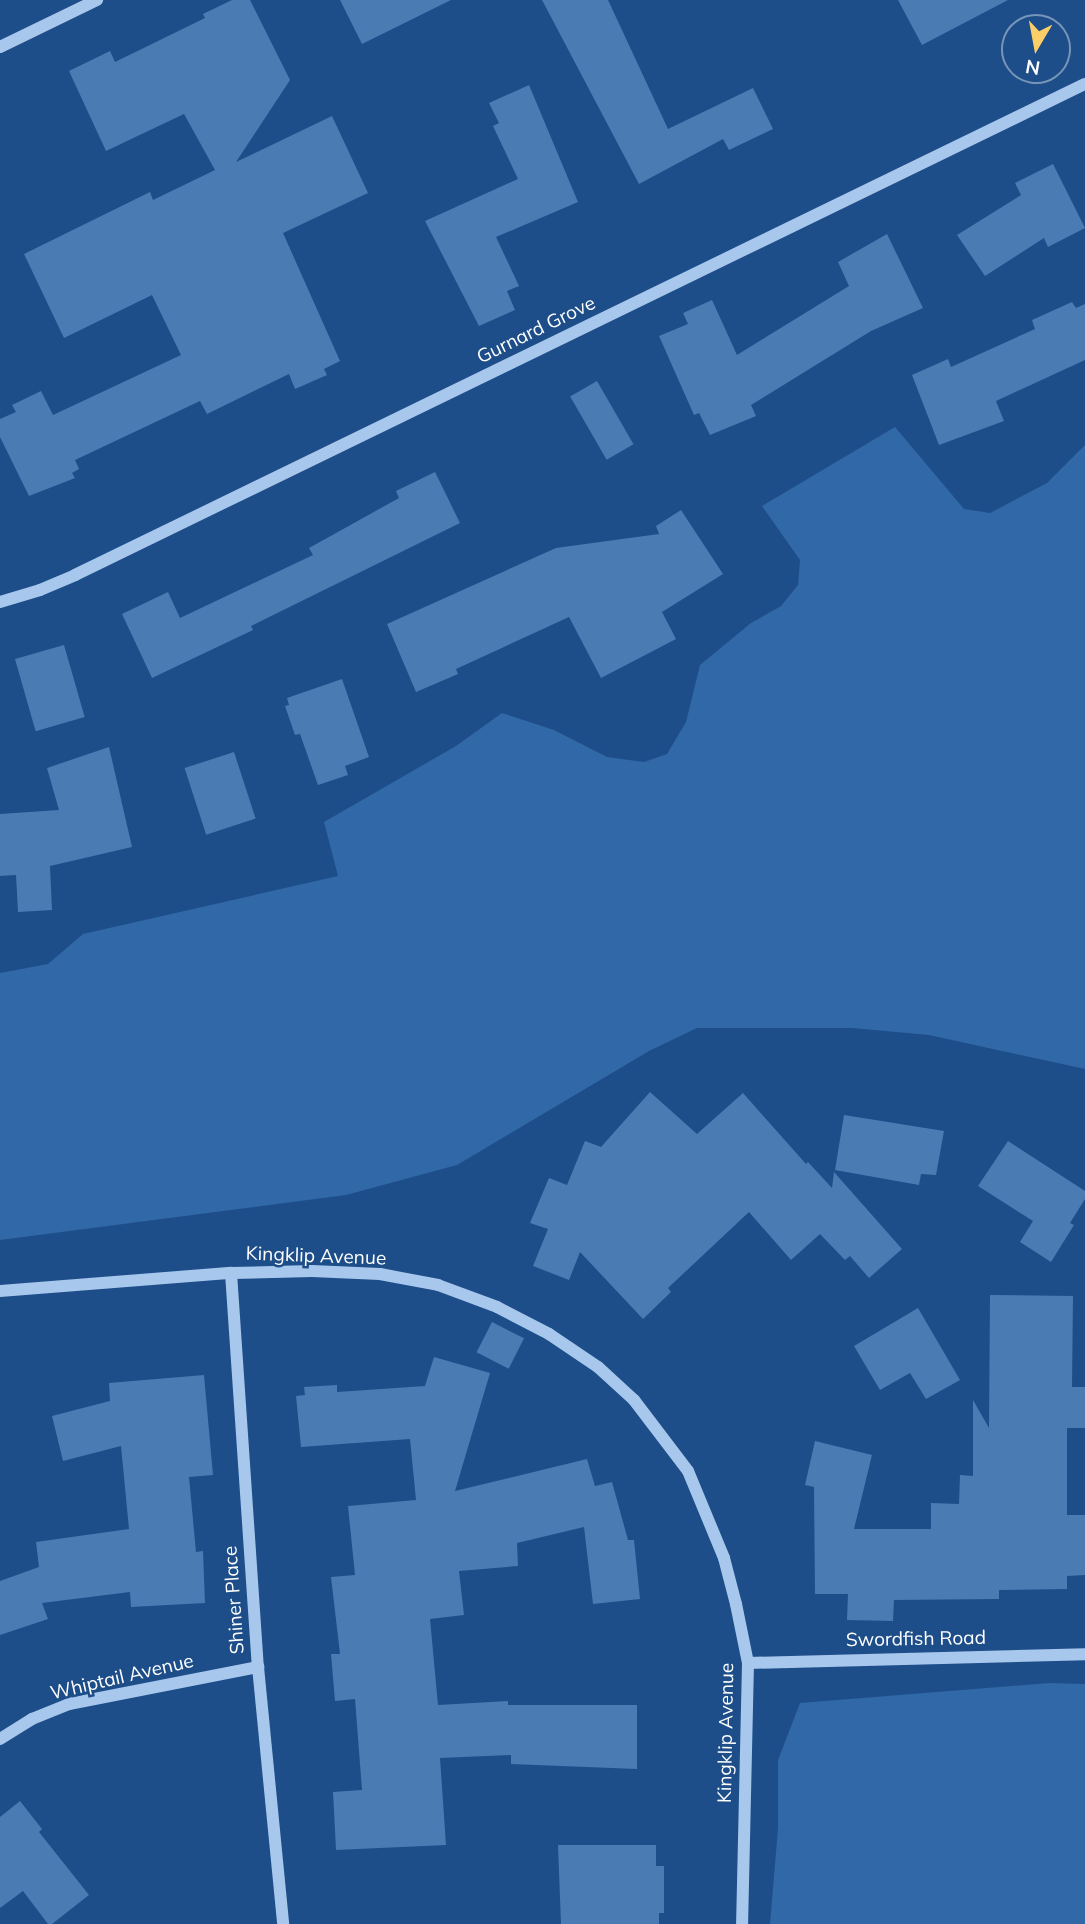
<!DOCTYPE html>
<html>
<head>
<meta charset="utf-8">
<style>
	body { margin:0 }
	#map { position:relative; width:1085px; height:1924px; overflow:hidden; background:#1d4e89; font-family:Mulish,sans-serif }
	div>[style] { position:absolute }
	.green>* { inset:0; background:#3168a7 }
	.building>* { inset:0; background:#4a7bb3; transform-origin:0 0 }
	.minor>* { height:12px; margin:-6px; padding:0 6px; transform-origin:6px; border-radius:6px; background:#a8c7ec }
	span { translate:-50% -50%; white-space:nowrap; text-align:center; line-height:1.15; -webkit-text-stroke:5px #1d4e89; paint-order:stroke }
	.street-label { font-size:19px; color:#fff }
	.north { position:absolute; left:1001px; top:14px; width:70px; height:70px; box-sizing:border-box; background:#1d4e89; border:2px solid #7795b8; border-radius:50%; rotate:190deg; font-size:19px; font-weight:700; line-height:28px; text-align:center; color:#fff }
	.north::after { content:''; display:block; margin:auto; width:24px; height:32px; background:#fbce67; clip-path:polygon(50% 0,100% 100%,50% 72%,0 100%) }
</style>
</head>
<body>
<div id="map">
	<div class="green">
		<div style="clip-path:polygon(895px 427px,964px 509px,990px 513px,1047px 483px,1085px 445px,1085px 1069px,929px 1035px,852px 1028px,697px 1028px,649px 1051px,457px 1165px,346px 1195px,0 1240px,0 973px,48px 964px,83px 934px,338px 876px,324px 822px,456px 746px,502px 713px,554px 730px,607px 757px,644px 762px,667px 754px,686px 722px,700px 665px,751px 623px,781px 606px,798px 585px,800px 560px,762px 506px)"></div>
		<div style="clip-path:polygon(1050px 1683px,1085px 1684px,1085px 1924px,770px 1924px,778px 1828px,778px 1760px,800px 1703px)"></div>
	</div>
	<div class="building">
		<div style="clip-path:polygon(232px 0,250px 0,290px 80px,236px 162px,332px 116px,368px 193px,283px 233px,340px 361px,324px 369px,327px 375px,295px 389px,289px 374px,207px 414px,200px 401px,75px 460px,79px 469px,72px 473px,75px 478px,29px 496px,0 437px,0 419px,16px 412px,12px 405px,41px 391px,53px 415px,181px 355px,152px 295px,64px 338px,24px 254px,150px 192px,153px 200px,215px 170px,184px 114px,106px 151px,69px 71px,110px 51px,115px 62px,205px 18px,203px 14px)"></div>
		<div style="clip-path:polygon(340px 0,451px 0,362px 44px)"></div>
		<div style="clip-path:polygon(542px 0,608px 0,668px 129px,753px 88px,773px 129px,729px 150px,723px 139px,639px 184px)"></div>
		<div style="clip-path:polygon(898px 0,1008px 0,922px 45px)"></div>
		<div style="clip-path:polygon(529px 85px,578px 202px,496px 237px,519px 286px,507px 291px,515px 310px,479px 326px,425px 221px,518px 179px,493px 126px,499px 123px,489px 103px)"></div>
		<div style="clip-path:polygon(1053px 164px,1085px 228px,1048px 247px,1044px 238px,985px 276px,957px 235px,1021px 195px,1015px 183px)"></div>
		<div style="clip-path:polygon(887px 234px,923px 308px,871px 331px,751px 405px,756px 416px,710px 435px,699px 413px,694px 415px,659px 336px,688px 324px,683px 313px,712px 300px,737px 355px,849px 286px,838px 262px)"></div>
		<div style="clip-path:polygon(1072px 302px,1076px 308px,1085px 304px,1085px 360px,996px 401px,1004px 421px,939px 445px,912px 375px,948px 359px,951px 367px,1035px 329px,1032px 320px)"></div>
		<div style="left:597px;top:381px;width:73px;height:31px;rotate:60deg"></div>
		<div style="clip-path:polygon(435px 472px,460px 523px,251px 626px,253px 630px,152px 678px,122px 614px,168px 592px,180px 618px,313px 555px,309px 548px,399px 498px,396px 491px)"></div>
		<div style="clip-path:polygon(681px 510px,723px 574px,662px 612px,676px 639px,601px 678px,569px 617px,456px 669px,458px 674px,416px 692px,387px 624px,556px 548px,659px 534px,656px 526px)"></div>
		<div style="left:64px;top:645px;width:75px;height:51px;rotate:74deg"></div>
		<div style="clip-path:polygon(342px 679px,369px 757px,345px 766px,348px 775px,318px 785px,300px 734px,295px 735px,285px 706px,289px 705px,287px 698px)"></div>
		<div style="clip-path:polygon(109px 747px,132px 847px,50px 866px,52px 910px,18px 912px,16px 875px,0 876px,0 814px,59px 810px,47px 768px)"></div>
		<div style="left:234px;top:752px;width:70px;height:52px;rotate:72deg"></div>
		<div style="clip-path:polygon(650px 1092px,697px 1134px,743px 1093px,806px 1164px,808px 1162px,832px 1188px,834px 1172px,902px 1249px,869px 1278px,850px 1256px,845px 1260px,820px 1234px,791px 1260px,749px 1212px,668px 1288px,671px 1292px,643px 1319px,580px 1252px,569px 1280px,533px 1266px,548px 1229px,530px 1223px,549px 1178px,567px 1185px,585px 1141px,601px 1147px)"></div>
		<div style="clip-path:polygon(844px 1115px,944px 1131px,936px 1175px,921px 1174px,919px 1185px,835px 1170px)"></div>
		<div style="clip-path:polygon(1008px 1141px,1085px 1191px,1085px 1199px,1070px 1223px,1074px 1225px,1051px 1262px,1020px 1242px,1033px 1221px,978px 1186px)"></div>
		<div style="clip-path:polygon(990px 1295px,1073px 1296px,1072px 1387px,1085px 1387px,1085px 1428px,1067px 1428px,1067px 1515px,1085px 1515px,1085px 1575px,1067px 1576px,1067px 1589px,999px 1590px,999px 1599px,894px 1600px,893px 1621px,847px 1620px,848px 1594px,815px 1594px,814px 1487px,805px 1485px,815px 1441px,872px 1455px,854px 1529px,931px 1529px,931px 1503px,959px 1504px,960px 1475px,973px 1476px,973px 1400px,989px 1428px)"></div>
		<div style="clip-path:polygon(918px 1308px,960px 1380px,926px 1399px,910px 1373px,880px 1390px,854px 1346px)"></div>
		<div style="left:492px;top:1322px;width:36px;height:34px;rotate:27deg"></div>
		<div style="clip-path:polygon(434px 1357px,490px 1373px,455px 1491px,587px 1459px,595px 1486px,612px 1482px,628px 1540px,634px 1540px,640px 1599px,593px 1604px,584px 1527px,517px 1543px,518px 1566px,459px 1571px,464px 1615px,430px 1619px,438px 1705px,508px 1701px,508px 1705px,637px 1705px,637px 1769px,511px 1764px,511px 1755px,440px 1758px,446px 1845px,336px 1850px,333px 1792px,362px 1790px,355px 1699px,335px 1701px,331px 1654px,340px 1654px,331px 1577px,355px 1575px,348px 1506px,416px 1500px,410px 1439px,301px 1447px,296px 1396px,305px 1395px,304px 1387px,337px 1385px,337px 1392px,425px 1386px)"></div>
		<div style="clip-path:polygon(204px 1375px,213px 1475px,189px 1477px,196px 1552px,203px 1551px,205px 1603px,131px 1607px,130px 1592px,42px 1603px,48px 1619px,0 1635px,0 1581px,39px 1567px,36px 1542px,129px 1529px,121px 1446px,63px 1461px,52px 1416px,110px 1401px,109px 1383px)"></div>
		<div style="clip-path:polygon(20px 1801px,42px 1829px,39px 1832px,89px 1895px,52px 1924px,48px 1924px,23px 1891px,0 1908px,0 1817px)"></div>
		<div style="clip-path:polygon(558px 1845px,656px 1845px,656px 1866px,664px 1866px,664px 1913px,659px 1913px,659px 1924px,561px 1924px)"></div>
	</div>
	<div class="minor">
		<div style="left:0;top:47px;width:108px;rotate:-25.9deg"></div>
		<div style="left:0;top:602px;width:42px;rotate:-16.7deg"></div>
		<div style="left:40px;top:590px;width:38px;rotate:-23deg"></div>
		<div style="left:75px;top:575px;width:1123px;rotate:-25.93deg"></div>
		<div style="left:231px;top:1273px;width:395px;rotate:86.1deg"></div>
		<div style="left:258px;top:1667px;width:258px;rotate:84.4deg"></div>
		<div style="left:0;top:1291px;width:232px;rotate:-4.5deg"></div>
		<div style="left:231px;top:1273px;width:81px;rotate:-1.4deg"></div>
		<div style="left:312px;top:1271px;width:68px;rotate:2.5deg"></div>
		<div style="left:380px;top:1274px;width:59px;rotate:10.7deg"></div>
		<div style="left:438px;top:1285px;width:63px;rotate:20.4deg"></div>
		<div style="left:497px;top:1307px;width:59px;rotate:27.4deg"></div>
		<div style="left:549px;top:1334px;width:59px;rotate:34deg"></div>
		<div style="left:598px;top:1367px;width:49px;rotate:42.5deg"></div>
		<div style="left:634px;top:1400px;width:89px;rotate:52.7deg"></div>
		<div style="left:688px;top:1471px;width:94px;rotate:67.5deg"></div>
		<div style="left:724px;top:1558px;width:48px;rotate:75.4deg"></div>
		<div style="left:736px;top:1604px;width:60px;rotate:78.5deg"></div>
		<div style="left:748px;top:1663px;width:261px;rotate:91.3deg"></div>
		<div style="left:748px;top:1663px;width:337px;rotate:-1.5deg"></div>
		<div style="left:0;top:1739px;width:38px;rotate:-32deg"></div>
		<div style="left:32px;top:1719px;width:40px;rotate:-22deg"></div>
		<div style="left:69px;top:1704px;width:193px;rotate:-11.1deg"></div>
	</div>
	<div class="street-label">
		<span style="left:536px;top:330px;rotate:-26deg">Gurnard Grove</span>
		<span style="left:316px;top:1256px;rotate:2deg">Kingklip Avenue</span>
		<span style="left:234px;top:1600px;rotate:-94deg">Shiner Place</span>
		<span style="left:916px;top:1639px;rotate:-1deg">Swordfish Road</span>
		<span style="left:122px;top:1677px;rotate:-13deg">Whiptail Avenue</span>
		<span style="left:726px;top:1733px;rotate:-89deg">Kingklip Avenue</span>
	</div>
	<div class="north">N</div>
</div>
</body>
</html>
